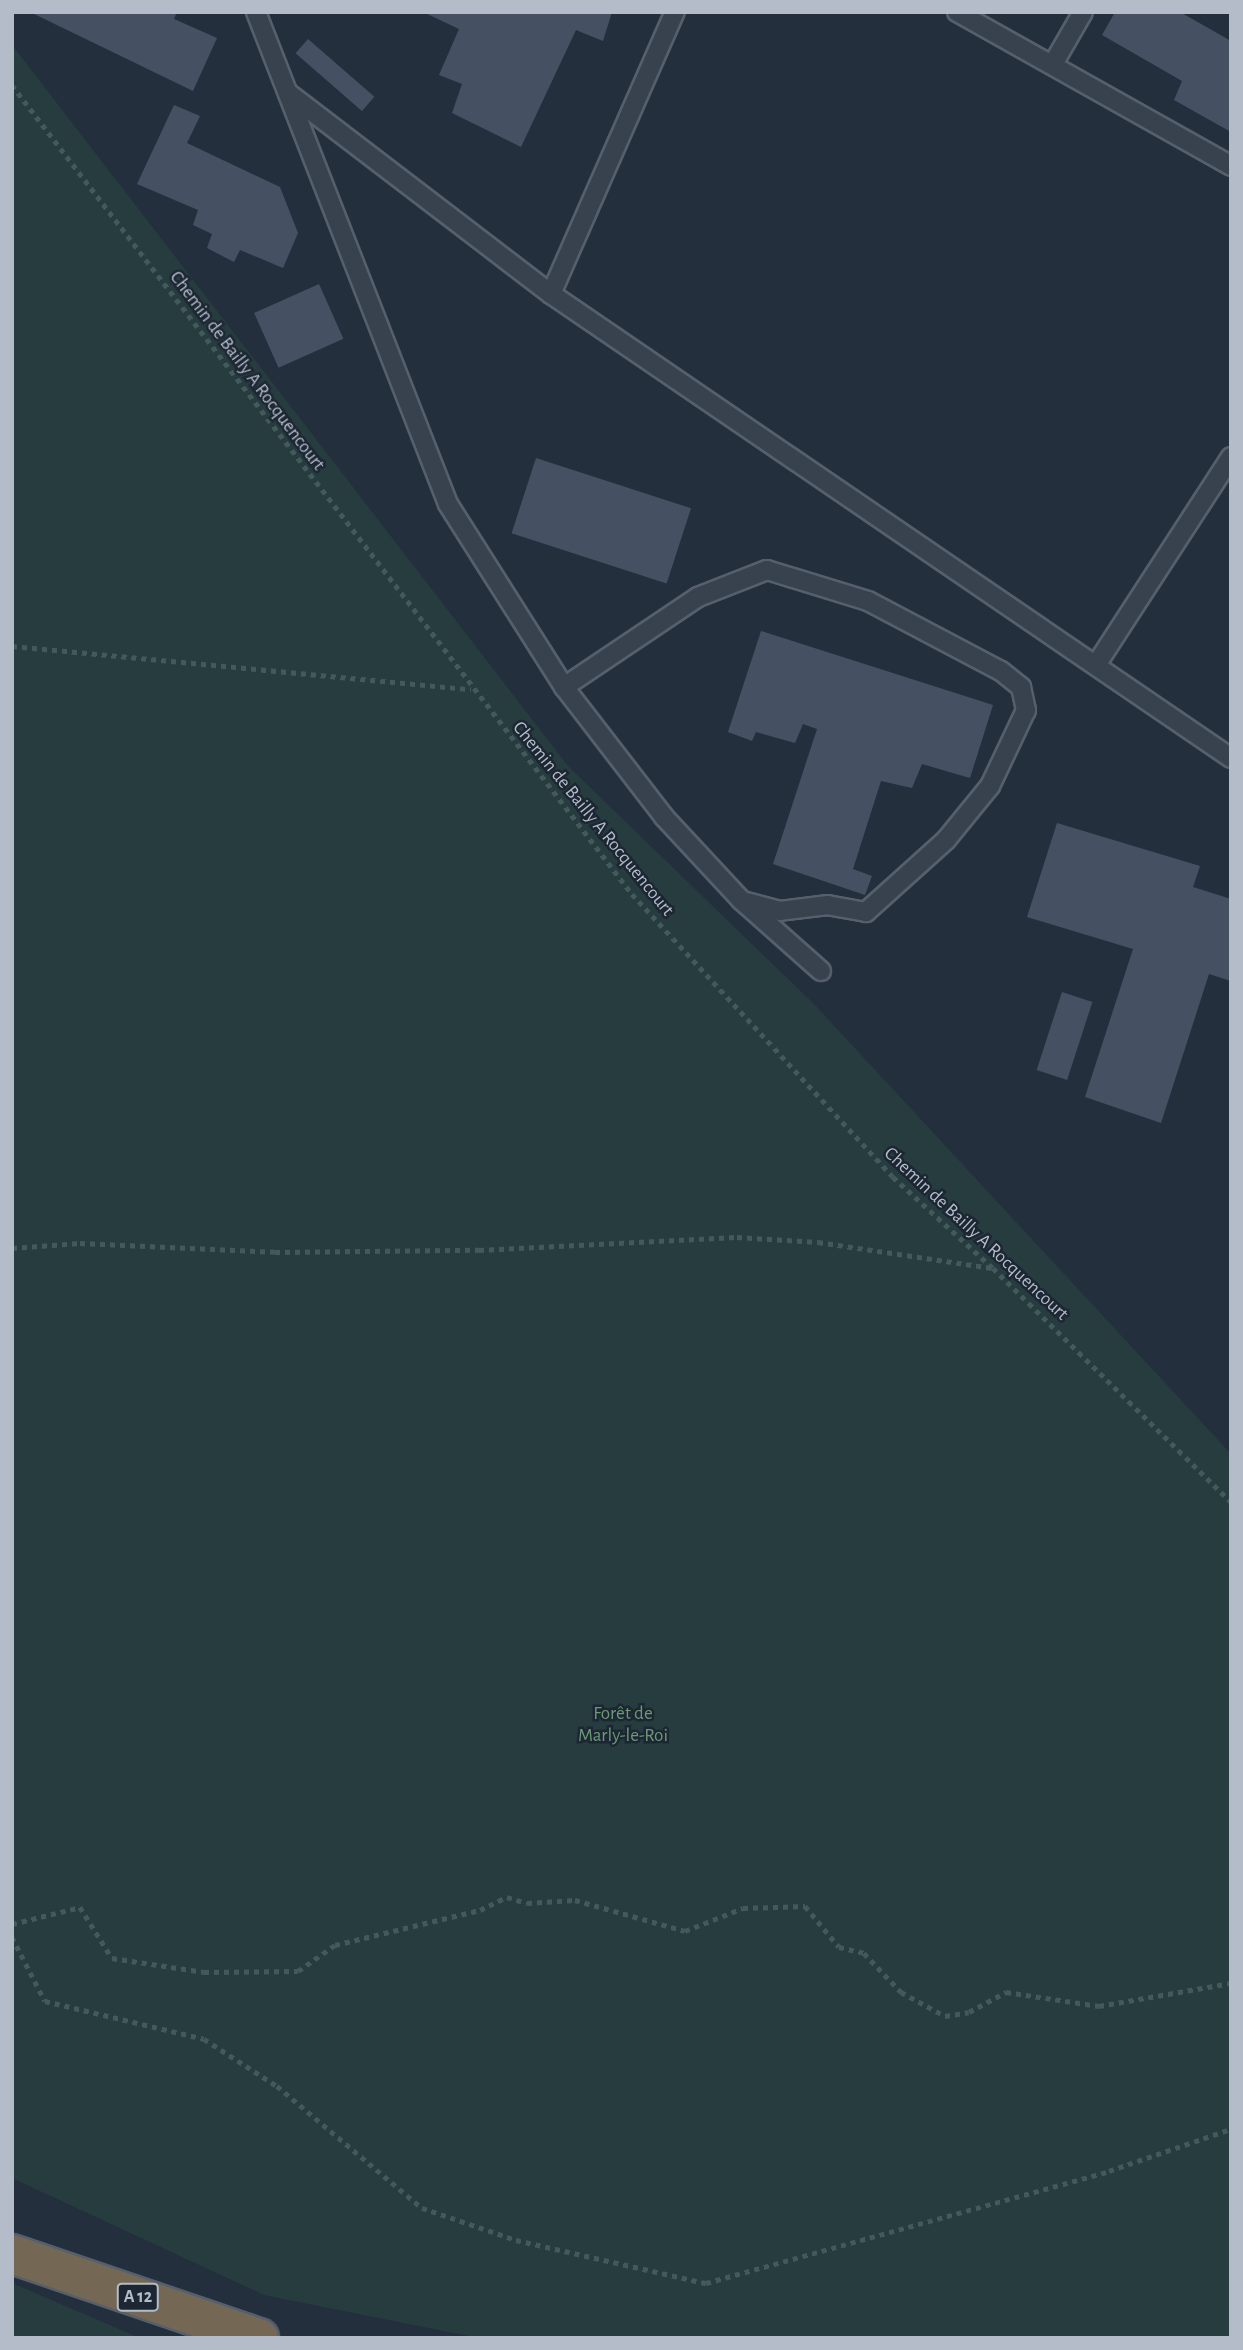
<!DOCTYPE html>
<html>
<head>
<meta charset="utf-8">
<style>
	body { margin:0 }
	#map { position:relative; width:1243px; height:2350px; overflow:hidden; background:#242f3e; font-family:"Alegreya Sans",sans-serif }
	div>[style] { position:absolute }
	.green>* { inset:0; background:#263c3f }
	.building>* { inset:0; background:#455162; transform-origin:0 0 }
	.path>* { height:4.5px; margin-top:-2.25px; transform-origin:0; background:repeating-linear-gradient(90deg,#44595c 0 5px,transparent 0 10px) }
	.roads { filter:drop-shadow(2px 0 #565f6c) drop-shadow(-2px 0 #565f6c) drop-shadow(0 2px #565f6c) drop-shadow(0 -2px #565f6c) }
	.lane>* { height:18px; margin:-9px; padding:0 9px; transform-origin:9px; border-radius:9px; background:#38414e }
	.highway>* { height:38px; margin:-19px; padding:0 19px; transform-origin:19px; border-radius:19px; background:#746855 }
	span { translate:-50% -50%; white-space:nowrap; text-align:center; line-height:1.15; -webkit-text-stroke:5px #1d2633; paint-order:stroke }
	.shield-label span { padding:2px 5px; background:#1d2633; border:2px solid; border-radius:5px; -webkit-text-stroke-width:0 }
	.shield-label { font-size:18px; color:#b4bcc9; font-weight:700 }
	.street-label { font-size:19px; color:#b4bcc9 }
	.park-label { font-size:19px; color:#6b9a76 }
	.frame { position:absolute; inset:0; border:14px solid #b4bcc9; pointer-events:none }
</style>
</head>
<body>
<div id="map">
	<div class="green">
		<div style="clip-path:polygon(12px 45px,568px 766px,814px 1004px,1231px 1454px,1231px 2338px,479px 2338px,264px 2295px,12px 2178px)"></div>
		<div style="clip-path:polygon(12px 2283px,140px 2338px,12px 2338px)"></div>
	</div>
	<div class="building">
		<div style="clip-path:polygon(30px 12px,177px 12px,174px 19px,217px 38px,193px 91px)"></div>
		<div style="clip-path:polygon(423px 12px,612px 12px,603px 41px,576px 30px,521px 147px,452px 113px,462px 84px,439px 75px,459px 29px)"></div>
		<div style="clip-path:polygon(1115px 12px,1180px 12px,1231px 41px,1231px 132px,1174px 100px,1182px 81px,1102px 35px)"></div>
		<div style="left:308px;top:39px;width:88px;height:19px;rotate:41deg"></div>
		<div style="clip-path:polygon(174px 105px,200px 116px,187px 143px,280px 187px,298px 233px,283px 268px,240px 250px,234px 262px,207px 248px,212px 234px,193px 225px,198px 210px,137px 184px)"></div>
		<div style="left:319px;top:284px;width:60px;height:71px;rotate:66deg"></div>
		<div style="left:536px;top:458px;width:163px;height:79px;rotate:18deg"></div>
		<div style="clip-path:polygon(761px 631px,993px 705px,970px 778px,922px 764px,912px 788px,881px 781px,853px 869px,872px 876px,865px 895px,773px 864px,817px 729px,803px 724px,795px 743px,756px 732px,752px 741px,728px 732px)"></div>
		<div style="clip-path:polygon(1057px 823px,1200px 866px,1193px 887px,1231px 899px,1231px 981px,1209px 974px,1161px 1123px,1085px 1097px,1133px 949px,1027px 917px)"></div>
		<div style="left:1062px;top:992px;width:32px;height:82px;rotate:18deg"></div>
	</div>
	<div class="path">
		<div style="left:12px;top:85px;width:1019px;rotate:52.53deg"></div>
		<div style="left:632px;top:894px;width:385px;rotate:47.3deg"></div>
		<div style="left:893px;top:1177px;width:135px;rotate:42.3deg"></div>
		<div style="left:993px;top:1268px;width:334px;rotate:44.5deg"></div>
		<div style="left:12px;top:646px;width:461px;rotate:5.4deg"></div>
		<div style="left:12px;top:1248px;width:68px;rotate:-4.2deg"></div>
		<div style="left:80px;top:1243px;width:195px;rotate:2.6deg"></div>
		<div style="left:275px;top:1252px;width:204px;rotate:-0.6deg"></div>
		<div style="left:479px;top:1250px;width:258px;rotate:-2.9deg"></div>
		<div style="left:737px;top:1237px;width:81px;rotate:3.5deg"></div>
		<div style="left:818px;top:1242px;width:176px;rotate:8.5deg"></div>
		<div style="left:12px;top:1924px;width:70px;rotate:-14deg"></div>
		<div style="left:80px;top:1907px;width:60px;rotate:57.9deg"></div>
		<div style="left:112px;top:1958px;width:93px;rotate:8.7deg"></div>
		<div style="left:204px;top:1972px;width:94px;rotate:-0.6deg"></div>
		<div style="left:298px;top:1971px;width:45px;rotate:-35.1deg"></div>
		<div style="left:335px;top:1945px;width:149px;rotate:-13.6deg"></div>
		<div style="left:480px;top:1910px;width:30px;rotate:-26deg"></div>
		<div style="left:507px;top:1897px;width:21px;rotate:17deg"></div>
		<div style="left:527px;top:1903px;width:48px;rotate:-3.6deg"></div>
		<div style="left:575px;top:1900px;width:114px;rotate:15.7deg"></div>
		<div style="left:685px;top:1931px;width:62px;rotate:-21.6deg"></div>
		<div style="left:743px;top:1908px;width:62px;rotate:-1.8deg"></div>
		<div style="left:805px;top:1906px;width:53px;rotate:50.3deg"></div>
		<div style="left:839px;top:1947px;width:26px;rotate:13deg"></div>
		<div style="left:864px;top:1953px;width:54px;rotate:46.5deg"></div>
		<div style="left:901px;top:1992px;width:50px;rotate:28.6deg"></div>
		<div style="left:945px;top:2016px;width:24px;rotate:-9deg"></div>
		<div style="left:969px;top:2012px;width:42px;rotate:-28.4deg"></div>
		<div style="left:1006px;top:1992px;width:94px;rotate:8.6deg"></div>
		<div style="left:1099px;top:2006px;width:134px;rotate:-9.9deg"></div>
		<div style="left:12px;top:1937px;width:72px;rotate:62.7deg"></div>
		<div style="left:45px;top:2001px;width:163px;rotate:13.4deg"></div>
		<div style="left:204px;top:2039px;width:87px;rotate:32.8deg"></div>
		<div style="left:277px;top:2086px;width:189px;rotate:40.1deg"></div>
		<div style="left:422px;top:2208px;width:99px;rotate:18.8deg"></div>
		<div style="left:516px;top:2240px;width:195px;rotate:12.8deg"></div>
		<div style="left:706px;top:2283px;width:418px;rotate:-15.5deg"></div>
		<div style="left:1109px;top:2171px;width:129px;rotate:-19deg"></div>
	</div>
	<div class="roads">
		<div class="lane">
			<div style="left:256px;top:12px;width:528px;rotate:68.68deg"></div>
			<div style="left:448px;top:504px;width:217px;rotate:57.6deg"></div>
			<div style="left:564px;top:687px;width:164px;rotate:52.4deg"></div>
			<div style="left:664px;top:817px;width:113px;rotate:47.1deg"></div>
			<div style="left:741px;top:900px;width:107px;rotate:41.6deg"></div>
			<div style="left:957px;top:12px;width:314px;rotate:29.3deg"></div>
			<div style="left:1053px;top:64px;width:60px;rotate:-60deg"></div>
			<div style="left:288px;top:93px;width:331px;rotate:37.4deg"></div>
			<div style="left:551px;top:294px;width:823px;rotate:34.31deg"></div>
			<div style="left:551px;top:294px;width:308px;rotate:-66.3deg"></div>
			<div style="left:1096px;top:665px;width:248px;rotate:-57deg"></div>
			<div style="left:564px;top:687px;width:161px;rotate:-33.9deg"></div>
			<div style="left:698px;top:597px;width:74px;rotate:-21.4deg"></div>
			<div style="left:767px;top:570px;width:106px;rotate:17.1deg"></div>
			<div style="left:868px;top:601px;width:150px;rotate:27.8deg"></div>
			<div style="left:1001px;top:671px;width:26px;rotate:39deg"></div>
			<div style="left:1021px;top:687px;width:24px;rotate:78deg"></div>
			<div style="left:1026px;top:710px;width:84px;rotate:115.3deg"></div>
			<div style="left:990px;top:786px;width:70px;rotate:129.2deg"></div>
			<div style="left:946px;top:840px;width:108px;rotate:138deg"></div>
			<div style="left:866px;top:912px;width:39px;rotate:-170deg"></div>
			<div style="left:828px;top:905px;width:48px;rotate:172.9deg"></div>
			<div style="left:780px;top:911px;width:34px;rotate:-165deg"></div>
		</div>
		<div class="highway">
			<div style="left:12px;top:2254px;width:261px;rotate:18.8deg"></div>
		</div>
	</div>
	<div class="shield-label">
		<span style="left:138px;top:2297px">A 12</span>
	</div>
	<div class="street-label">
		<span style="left:247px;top:371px;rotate:53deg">Chemin de Bailly A Rocquencourt</span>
		<span style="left:593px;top:819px;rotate:51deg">Chemin de Bailly A Rocquencourt</span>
		<span style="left:976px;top:1234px;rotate:43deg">Chemin de Bailly A Rocquencourt</span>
	</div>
	<div class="park-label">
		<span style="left:623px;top:1725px">Forêt de<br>Marly-le-Roi</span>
	</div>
	<div class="frame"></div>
</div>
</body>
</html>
